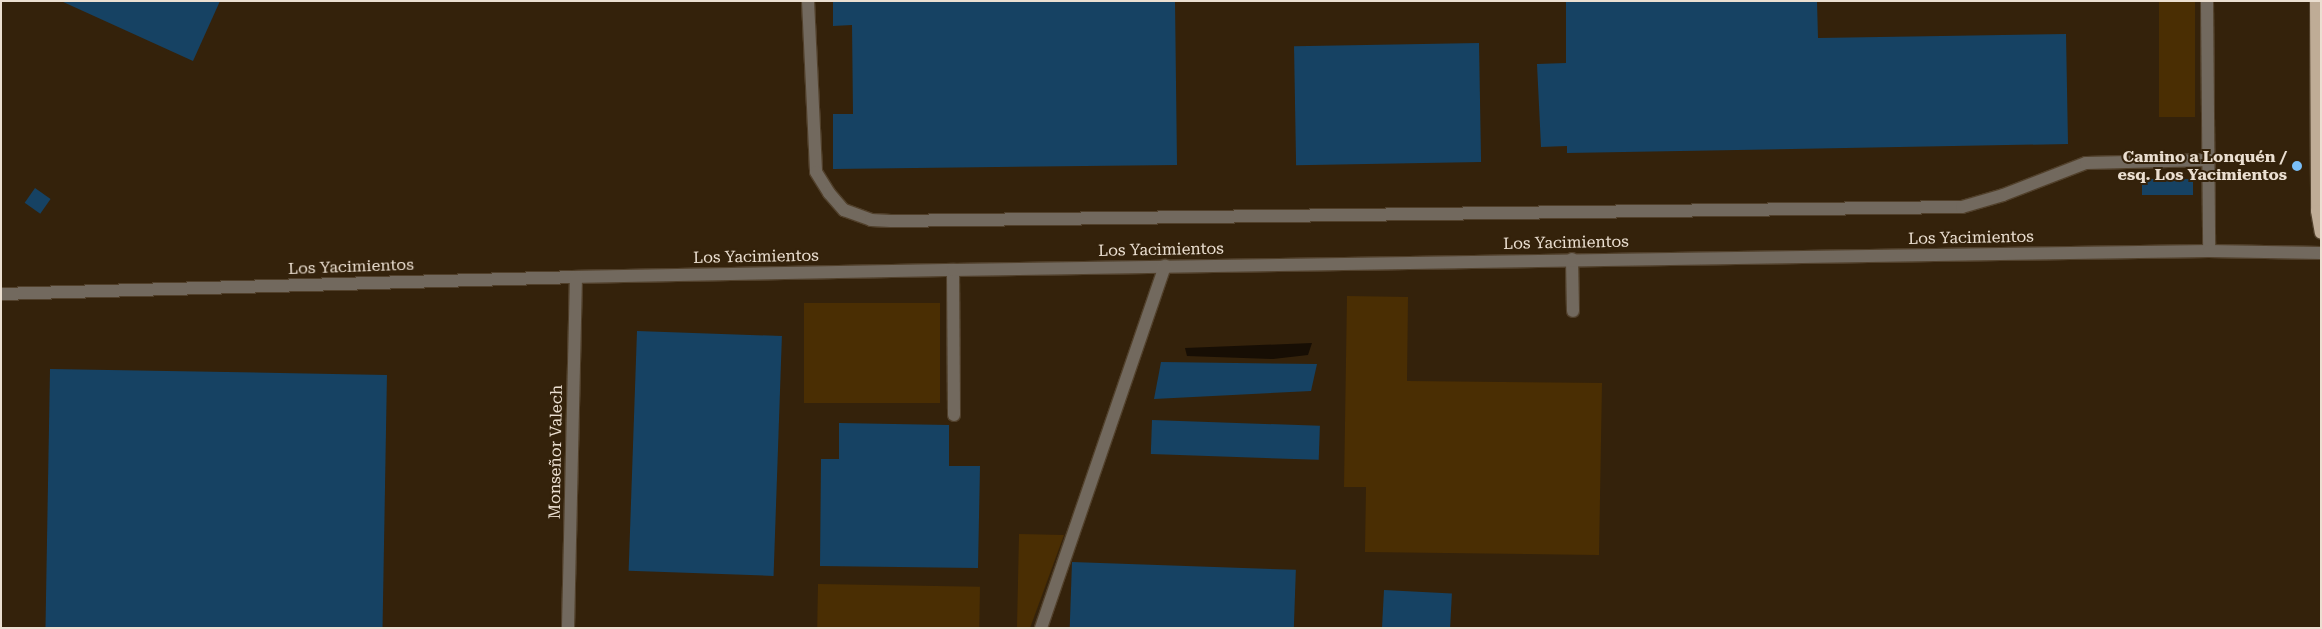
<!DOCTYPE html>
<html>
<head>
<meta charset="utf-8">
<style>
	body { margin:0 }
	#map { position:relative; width:2322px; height:629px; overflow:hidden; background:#34220b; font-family:"Roboto Serif",serif }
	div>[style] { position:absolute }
	.green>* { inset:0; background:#4a2e03; transform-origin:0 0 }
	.water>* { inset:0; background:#170e04 }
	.building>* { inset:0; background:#164263; transform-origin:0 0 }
	.roads { filter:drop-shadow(1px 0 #51402b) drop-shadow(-1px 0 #51402b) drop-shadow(0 1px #51402b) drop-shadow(0 -1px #51402b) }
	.minor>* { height:12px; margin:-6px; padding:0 6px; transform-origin:6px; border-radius:6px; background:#72695e }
	.major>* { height:12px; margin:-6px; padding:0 6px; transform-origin:6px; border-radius:6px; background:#bfac96 }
	.dots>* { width:14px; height:14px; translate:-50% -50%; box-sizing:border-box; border:2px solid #34220b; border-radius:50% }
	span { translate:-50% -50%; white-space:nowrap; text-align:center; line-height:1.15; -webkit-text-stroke:4px #34220b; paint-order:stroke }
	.poi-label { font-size:16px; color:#ebdfd1; font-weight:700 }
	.right { translate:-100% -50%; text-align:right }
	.street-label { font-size:16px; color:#ebdfd1 }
	.frame { position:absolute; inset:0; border:2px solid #ebdfd1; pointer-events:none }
</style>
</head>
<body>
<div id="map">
	<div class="green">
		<div style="left:2159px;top:1px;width:36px;height:116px"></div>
		<div style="clip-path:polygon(1347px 296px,1408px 297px,1407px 381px,1602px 383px,1599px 555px,1365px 552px,1366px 487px,1344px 487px)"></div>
		<div style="left:940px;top:303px;width:100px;height:136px;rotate:90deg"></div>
		<div style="clip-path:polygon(1019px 534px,1064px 535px,1030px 628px,1017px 628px)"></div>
		<div style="left:818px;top:584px;width:162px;height:44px;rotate:1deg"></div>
	</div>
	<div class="water">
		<div style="clip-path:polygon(1312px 343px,1308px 355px,1273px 359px,1187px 356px,1185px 348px)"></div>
	</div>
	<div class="building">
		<div style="clip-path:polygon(61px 1px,220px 1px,193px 61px)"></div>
		<div style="clip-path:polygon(833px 1px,1175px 1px,1177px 165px,833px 169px,833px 114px,853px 114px,852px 25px,833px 26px)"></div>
		<div style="clip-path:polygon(1566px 1px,1817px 1px,1818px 38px,2066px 34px,2068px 144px,1567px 153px,1567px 146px,1541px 147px,1537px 64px,1566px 63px)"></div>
		<div style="left:1479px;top:43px;width:119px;height:185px;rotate:89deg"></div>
		<div style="left:2193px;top:179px;width:16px;height:51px;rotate:90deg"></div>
		<div style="left:35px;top:188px;width:19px;height:18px;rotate:35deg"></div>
		<div style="left:637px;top:331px;width:145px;height:240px;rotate:2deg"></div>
		<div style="clip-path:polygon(1161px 362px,1317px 364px,1311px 391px,1154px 399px)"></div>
		<div style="left:50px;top:369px;width:337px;height:259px;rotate:1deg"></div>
		<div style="left:1152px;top:420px;width:168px;height:34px;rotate:2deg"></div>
		<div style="clip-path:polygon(839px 423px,949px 425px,949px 466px,980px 466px,978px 568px,820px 566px,821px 459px,839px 459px)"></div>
		<div style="left:1072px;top:562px;width:224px;height:66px;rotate:2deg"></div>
		<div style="left:1384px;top:590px;width:68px;height:38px;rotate:3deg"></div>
	</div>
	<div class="roads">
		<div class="minor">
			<div style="left:808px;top:1px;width:171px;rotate:87.3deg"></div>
			<div style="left:816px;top:172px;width:25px;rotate:58deg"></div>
			<div style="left:829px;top:193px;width:23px;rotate:49deg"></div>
			<div style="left:844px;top:210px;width:29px;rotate:20deg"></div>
			<div style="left:871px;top:220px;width:20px;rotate:3deg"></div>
			<div style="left:891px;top:221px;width:1071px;rotate:-0.75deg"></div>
			<div style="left:1962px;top:207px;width:43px;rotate:-16.3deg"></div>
			<div style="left:2003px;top:195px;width:89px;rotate:-21.1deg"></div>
			<div style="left:2086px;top:163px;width:124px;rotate:-1.4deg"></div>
			<div style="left:2207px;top:1px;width:250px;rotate:89.5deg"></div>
			<div style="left:1572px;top:259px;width:52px;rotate:88.9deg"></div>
			<div style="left:953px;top:270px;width:145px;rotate:89.6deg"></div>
			<div style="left:1px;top:294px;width:575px;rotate:-1.69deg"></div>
			<div style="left:576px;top:277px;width:377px;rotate:-1.1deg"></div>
			<div style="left:953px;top:270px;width:1256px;rotate:-0.87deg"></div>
			<div style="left:2209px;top:251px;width:112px;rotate:1deg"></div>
			<div style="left:568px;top:628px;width:351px;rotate:-88.7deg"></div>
			<div style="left:1041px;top:628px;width:383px;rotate:-71.1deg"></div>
		</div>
		<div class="major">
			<div style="left:2316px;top:1px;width:210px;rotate:89.7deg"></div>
			<div style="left:2317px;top:211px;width:22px;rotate:80deg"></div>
		</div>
	</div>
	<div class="dots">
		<div style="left:2297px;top:166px;background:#7abff8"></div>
	</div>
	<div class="poi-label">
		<span class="right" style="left:2287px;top:166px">Camino a Lonquén /<br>esq. Los Yacimientos</span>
	</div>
	<div class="street-label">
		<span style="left:1971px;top:238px;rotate:-1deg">Los Yacimientos</span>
		<span style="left:1566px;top:243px;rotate:-1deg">Los Yacimientos</span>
		<span style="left:1161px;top:250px;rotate:-1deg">Los Yacimientos</span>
		<span style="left:756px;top:257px;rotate:-1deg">Los Yacimientos</span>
		<span style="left:351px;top:267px;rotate:-2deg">Los Yacimientos</span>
		<span style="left:556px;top:452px;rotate:-89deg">Monseñor Valech</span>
	</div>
	<div class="frame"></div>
</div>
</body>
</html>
